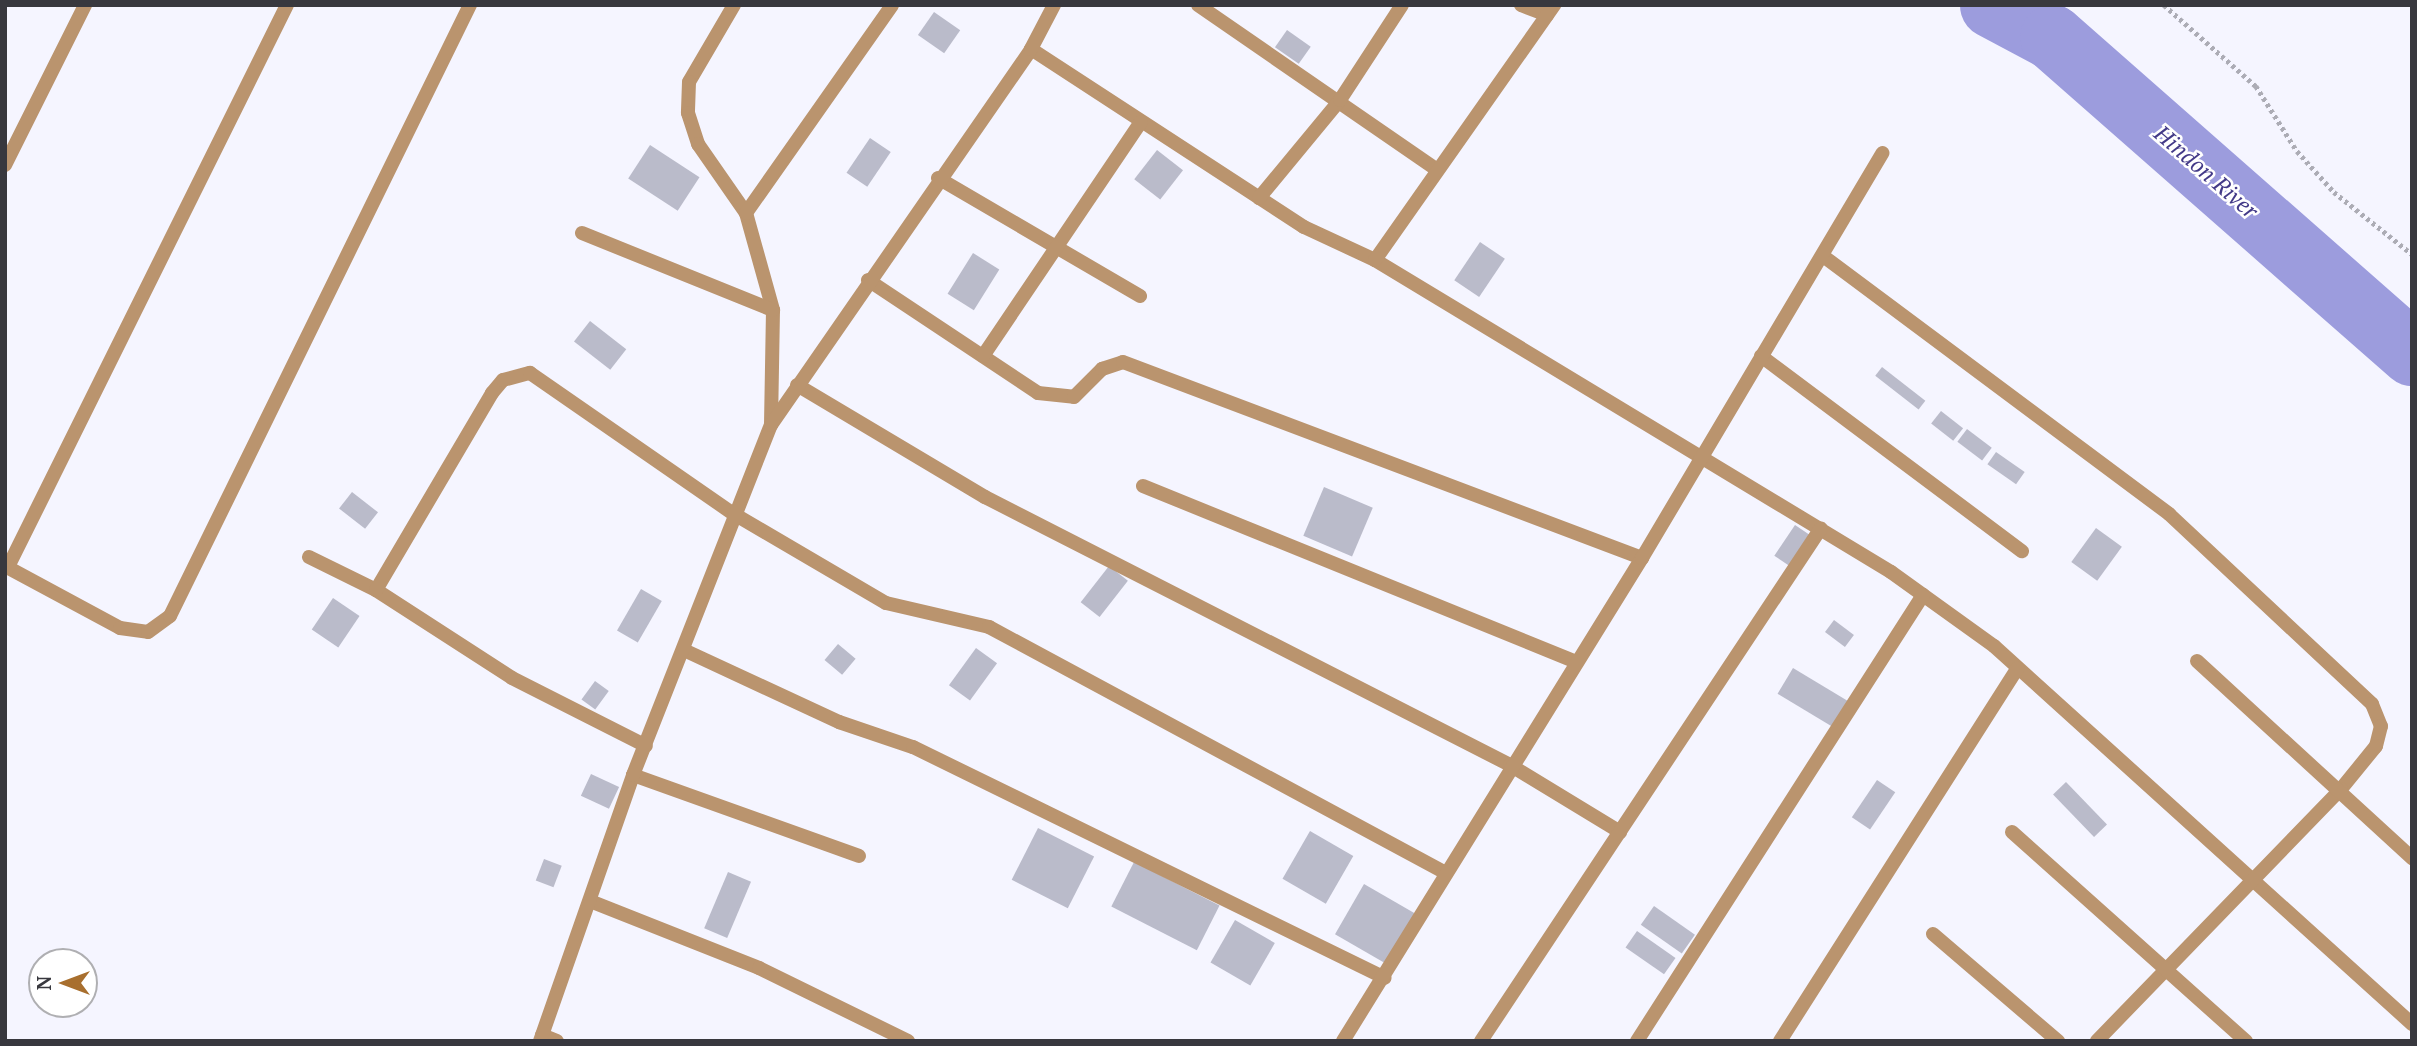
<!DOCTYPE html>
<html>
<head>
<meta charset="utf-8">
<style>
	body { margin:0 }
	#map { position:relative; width:2417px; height:1046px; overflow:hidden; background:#f5f5ff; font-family:"PT Serif",serif }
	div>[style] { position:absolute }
	.river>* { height:65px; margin:-32.5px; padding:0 32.5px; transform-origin:32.5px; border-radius:32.5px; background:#9c9cdd }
	.building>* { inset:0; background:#babbca; transform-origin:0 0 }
	.path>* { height:4.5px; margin-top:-2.25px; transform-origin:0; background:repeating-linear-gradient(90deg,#acacb5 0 3.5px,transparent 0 7px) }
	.street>* { height:14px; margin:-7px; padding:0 7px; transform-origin:7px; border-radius:7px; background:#ba946e }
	span { translate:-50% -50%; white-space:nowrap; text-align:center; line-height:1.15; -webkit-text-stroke:5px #fff; paint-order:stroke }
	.water-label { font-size:23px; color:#433a88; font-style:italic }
	.frame { position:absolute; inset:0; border:7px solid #38383e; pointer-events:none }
	.north { position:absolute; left:28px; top:948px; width:70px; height:70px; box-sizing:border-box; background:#fff; border:2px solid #afafb2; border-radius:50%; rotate:270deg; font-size:19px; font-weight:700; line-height:28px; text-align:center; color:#38383e }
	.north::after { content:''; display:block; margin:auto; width:24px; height:32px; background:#a86f2e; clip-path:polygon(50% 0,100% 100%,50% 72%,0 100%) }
</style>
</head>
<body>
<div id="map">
	<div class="river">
		<div style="left:1992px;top:5px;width:68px;rotate:28.1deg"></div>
		<div style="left:2052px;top:37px;width:479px;rotate:41.3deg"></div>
	</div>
	<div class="building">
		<div style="left:934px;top:12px;width:32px;height:28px;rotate:35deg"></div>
		<div style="left:1287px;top:30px;width:29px;height:21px;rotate:35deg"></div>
		<div style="left:870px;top:138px;width:25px;height:42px;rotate:34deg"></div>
		<div style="left:650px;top:145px;width:59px;height:40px;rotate:33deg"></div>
		<div style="left:1157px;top:150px;width:33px;height:37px;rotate:38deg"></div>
		<div style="left:1480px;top:242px;width:30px;height:46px;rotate:34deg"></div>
		<div style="left:973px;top:253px;width:31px;height:48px;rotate:32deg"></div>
		<div style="left:590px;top:321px;width:46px;height:26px;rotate:38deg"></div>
		<div style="left:1882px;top:367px;width:55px;height:11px;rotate:38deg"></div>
		<div style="left:1941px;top:411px;width:28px;height:16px;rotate:38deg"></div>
		<div style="left:1967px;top:429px;width:31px;height:16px;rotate:37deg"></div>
		<div style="left:1996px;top:452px;width:35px;height:15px;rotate:35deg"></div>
		<div style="left:1324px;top:487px;width:53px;height:53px;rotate:23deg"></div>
		<div style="left:352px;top:492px;width:33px;height:21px;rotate:38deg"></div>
		<div style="left:1795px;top:525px;width:22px;height:37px;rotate:34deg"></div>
		<div style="left:2096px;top:528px;width:32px;height:42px;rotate:36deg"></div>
		<div style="left:1109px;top:566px;width:24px;height:46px;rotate:38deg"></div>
		<div style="left:641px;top:589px;width:24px;height:48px;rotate:30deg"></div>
		<div style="left:333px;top:598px;width:32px;height:38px;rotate:34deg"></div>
		<div style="left:1834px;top:620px;width:25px;height:15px;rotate:37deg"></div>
		<div style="left:838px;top:644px;width:23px;height:21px;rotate:40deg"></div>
		<div style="left:976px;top:648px;width:26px;height:46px;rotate:36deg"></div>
		<div style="left:1793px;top:668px;width:65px;height:30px;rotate:31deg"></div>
		<div style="left:595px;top:681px;width:17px;height:23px;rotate:36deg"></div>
		<div style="left:591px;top:774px;width:31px;height:24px;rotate:25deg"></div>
		<div style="left:1877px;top:780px;width:22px;height:45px;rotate:34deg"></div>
		<div style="left:2066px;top:782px;width:59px;height:18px;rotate:46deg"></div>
		<div style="left:1038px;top:828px;width:63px;height:58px;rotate:27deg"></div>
		<div style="left:1310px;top:831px;width:50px;height:55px;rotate:30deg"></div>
		<div style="left:544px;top:859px;width:19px;height:23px;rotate:21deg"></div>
		<div style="left:1134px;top:862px;width:96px;height:50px;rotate:27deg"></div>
		<div style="left:728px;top:872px;width:25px;height:61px;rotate:23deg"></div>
		<div style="left:1364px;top:884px;width:64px;height:58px;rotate:30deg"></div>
		<div style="left:1654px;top:906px;width:50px;height:23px;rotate:35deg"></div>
		<div style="left:1235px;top:920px;width:46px;height:49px;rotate:30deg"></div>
		<div style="left:1637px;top:931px;width:47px;height:20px;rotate:35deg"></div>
	</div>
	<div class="path">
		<div style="left:2164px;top:5px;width:123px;rotate:41.4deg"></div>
		<div style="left:2256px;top:86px;width:77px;rotate:57.8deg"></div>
		<div style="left:2297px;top:151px;width:55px;rotate:47.9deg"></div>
		<div style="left:2334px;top:192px;width:100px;rotate:38.5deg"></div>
	</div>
	<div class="street">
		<div style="left:734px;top:5px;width:89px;rotate:120.3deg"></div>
		<div style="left:689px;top:82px;width:31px;rotate:92deg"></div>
		<div style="left:688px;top:113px;width:33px;rotate:72deg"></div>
		<div style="left:698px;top:144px;width:84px;rotate:55.2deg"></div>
		<div style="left:746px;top:213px;width:101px;rotate:74.4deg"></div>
		<div style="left:773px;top:310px;width:115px;rotate:91deg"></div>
		<div style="left:1198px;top:5px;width:289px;rotate:34.6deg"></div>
		<div style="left:1521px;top:5px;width:28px;rotate:21deg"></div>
		<div style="left:1031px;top:49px;width:326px;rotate:33.1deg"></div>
		<div style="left:1304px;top:227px;width:78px;rotate:24.9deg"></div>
		<div style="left:1375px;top:260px;width:603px;rotate:31.16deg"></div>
		<div style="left:1891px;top:572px;width:127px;rotate:35.7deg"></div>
		<div style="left:1994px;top:646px;width:564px;rotate:42.12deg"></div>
		<div style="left:5px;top:165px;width:179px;rotate:-63.4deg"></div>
		<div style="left:938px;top:178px;width:234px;rotate:30.3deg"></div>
		<div style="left:1259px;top:198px;width:127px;rotate:-50.4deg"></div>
		<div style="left:1340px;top:100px;width:113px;rotate:-56.9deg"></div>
		<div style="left:746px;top:213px;width:254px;rotate:-54.9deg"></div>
		<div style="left:582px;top:233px;width:206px;rotate:22deg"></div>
		<div style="left:1823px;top:256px;width:432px;rotate:36.7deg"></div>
		<div style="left:2169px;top:514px;width:278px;rotate:43.1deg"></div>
		<div style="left:2372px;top:704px;width:24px;rotate:68deg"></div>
		<div style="left:2381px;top:726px;width:21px;rotate:104deg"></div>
		<div style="left:2376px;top:746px;width:55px;rotate:129.1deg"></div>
		<div style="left:2341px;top:789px;width:351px;rotate:134.1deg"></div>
		<div style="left:1375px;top:260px;width:312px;rotate:-54.9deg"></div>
		<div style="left:868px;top:280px;width:204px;rotate:33.6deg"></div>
		<div style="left:1038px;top:393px;width:36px;rotate:6deg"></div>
		<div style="left:1074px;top:397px;width:40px;rotate:-45deg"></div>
		<div style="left:1102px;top:369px;width:22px;rotate:-18deg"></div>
		<div style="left:1123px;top:362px;width:555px;rotate:20.69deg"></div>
		<div style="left:983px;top:356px;width:282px;rotate:-56deg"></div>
		<div style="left:1761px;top:356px;width:326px;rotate:36.8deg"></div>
		<div style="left:797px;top:385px;width:219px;rotate:30.8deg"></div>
		<div style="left:985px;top:497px;width:589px;rotate:27.04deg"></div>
		<div style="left:1510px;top:765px;width:129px;rotate:31.3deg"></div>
		<div style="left:1143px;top:486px;width:467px;rotate:22.1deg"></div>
		<div style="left:309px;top:557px;width:75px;rotate:26.2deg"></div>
		<div style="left:376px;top:590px;width:162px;rotate:32.9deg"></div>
		<div style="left:512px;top:678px;width:150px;rotate:26.9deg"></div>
		<div style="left:5px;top:566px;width:131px;rotate:28.3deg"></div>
		<div style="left:120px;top:628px;width:28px;rotate:8deg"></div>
		<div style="left:148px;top:632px;width:27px;rotate:-36deg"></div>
		<div style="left:170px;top:616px;width:681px;rotate:-63.85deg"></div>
		<div style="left:8px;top:567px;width:627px;rotate:-63.6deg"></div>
		<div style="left:376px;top:590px;width:229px;rotate:-59.5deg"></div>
		<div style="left:492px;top:393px;width:17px;rotate:-50deg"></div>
		<div style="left:503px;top:380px;width:28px;rotate:-15deg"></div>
		<div style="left:530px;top:373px;width:248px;rotate:34.7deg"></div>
		<div style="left:734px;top:514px;width:176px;rotate:30.4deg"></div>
		<div style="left:886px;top:603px;width:106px;rotate:13.1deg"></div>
		<div style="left:989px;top:627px;width:517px;rotate:28.3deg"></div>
		<div style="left:686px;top:651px;width:169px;rotate:24.9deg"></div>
		<div style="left:839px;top:722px;width:78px;rotate:18.7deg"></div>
		<div style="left:913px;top:747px;width:525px;rotate:26.08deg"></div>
		<div style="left:2197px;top:661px;width:292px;rotate:42.5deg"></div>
		<div style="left:633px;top:775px;width:240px;rotate:19.7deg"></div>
		<div style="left:2012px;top:832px;width:314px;rotate:41.8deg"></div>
		<div style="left:590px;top:901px;width:182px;rotate:21.6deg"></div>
		<div style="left:759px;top:968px;width:166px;rotate:26.1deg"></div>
		<div style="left:1933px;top:934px;width:165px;rotate:40.6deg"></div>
		<div style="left:542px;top:1035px;width:16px;rotate:22deg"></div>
		<div style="left:540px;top:1041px;width:282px;rotate:-70.7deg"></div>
		<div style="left:633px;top:775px;width:376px;rotate:-68.5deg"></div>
		<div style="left:771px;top:425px;width:457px;rotate:-55.3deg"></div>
		<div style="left:1031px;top:49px;width:50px;rotate:-62.4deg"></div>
		<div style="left:1343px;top:1041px;width:568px;rotate:-58.24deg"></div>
		<div style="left:1642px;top:558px;width:471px;rotate:-59.3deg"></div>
		<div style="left:1481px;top:1041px;width:615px;rotate:-56.46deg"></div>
		<div style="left:1637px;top:1041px;width:530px;rotate:-57.33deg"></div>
		<div style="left:1780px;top:1041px;width:442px;rotate:-57.5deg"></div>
	</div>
	<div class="water-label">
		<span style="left:2206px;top:172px;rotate:41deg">Hindon River</span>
	</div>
	<div class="frame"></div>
	<div class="north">N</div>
</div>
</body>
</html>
